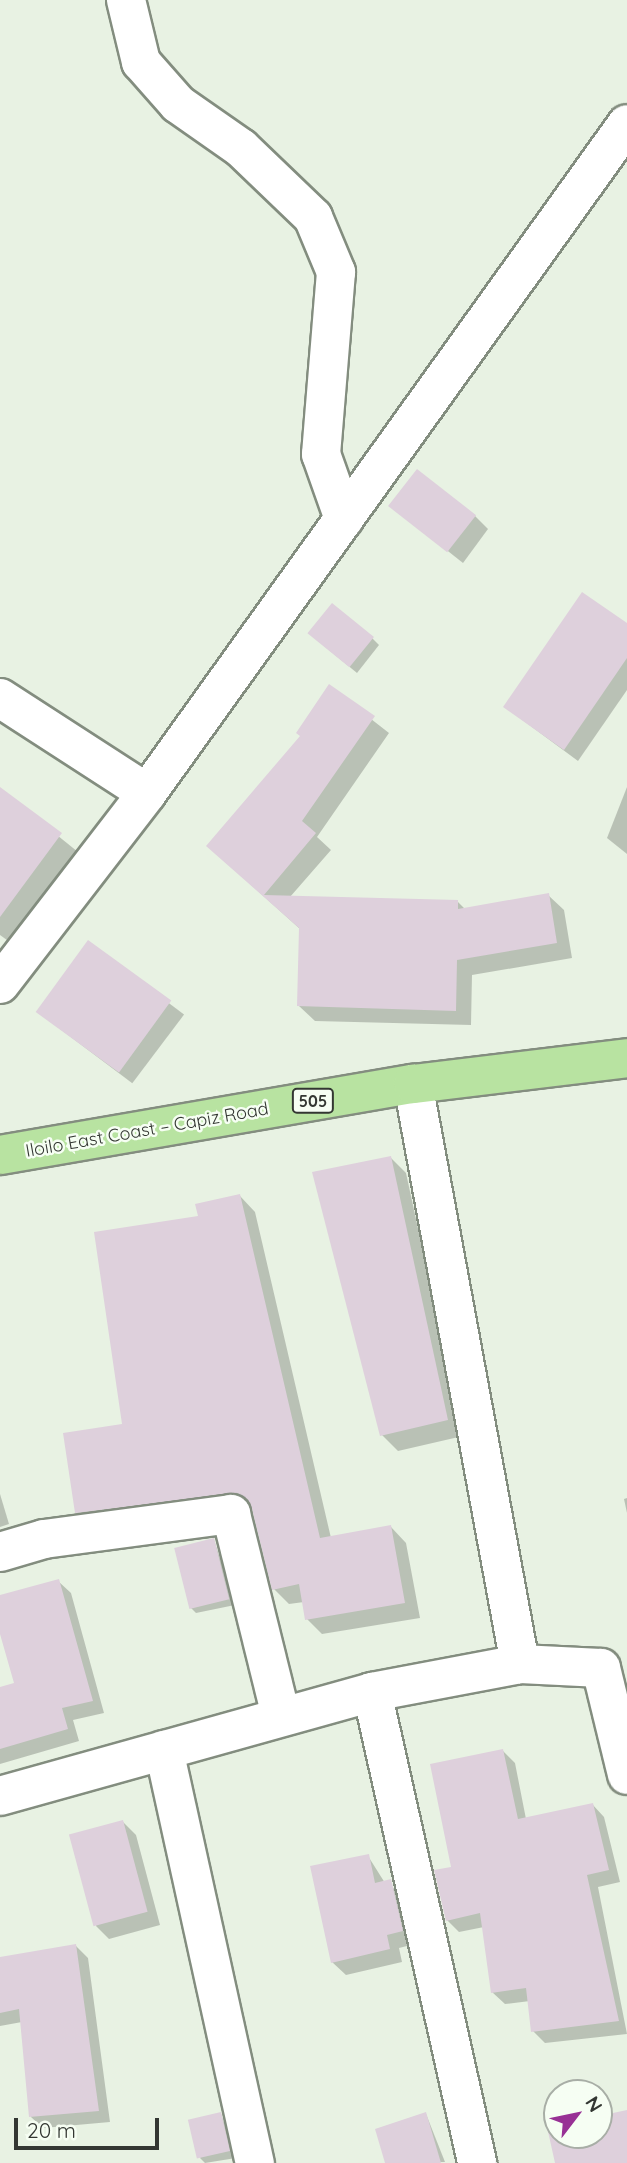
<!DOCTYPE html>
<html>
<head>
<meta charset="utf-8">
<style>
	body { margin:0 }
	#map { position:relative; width:627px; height:2163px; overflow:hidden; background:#e8f2e3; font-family:Quicksand,sans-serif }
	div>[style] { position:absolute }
	.shadow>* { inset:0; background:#0003; transform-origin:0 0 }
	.building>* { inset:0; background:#ded0dc; transform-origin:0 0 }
	.roads { filter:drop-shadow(2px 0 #838d7f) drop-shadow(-2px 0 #838d7f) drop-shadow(0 2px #838d7f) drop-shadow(0 -2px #838d7f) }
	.minor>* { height:38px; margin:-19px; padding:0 19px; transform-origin:19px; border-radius:19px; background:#fff }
	.major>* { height:38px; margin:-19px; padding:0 19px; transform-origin:19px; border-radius:19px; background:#b8e3a1 }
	span { translate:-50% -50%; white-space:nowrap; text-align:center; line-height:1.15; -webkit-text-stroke:5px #f6fef3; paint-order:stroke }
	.shield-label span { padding:2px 5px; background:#f6fef3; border:2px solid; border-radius:5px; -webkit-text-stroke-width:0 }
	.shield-label { font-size:16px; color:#333732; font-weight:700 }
	.street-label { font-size:18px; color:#333732 }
	.north { position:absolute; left:543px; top:2079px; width:70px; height:70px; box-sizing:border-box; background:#f6fef3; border:2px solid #a8aea6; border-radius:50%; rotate:58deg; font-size:19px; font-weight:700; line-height:28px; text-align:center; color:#333732 }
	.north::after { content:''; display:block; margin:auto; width:24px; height:32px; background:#983195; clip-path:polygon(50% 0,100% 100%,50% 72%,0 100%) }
	.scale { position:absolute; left:14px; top:2118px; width:145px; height:32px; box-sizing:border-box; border:4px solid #333732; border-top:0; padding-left:9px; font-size:21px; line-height:24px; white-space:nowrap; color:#333732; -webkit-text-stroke:5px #f6fef3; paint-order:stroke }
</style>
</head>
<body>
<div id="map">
	<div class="shadow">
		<div style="clip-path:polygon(391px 506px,475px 516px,488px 529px,463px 563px)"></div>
		<div style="clip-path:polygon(627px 625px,627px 690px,578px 761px,505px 707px)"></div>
		<div style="clip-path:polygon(372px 638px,379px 645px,357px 673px,317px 640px)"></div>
		<div style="clip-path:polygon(330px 687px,389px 733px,317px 837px,331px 850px,290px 897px,458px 902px,465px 909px,548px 895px,564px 910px,572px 958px,472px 975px,471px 1025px,315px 1021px,299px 1006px,300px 929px,208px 846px,302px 736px)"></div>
		<div style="clip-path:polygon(627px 787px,627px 854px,607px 838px)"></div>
		<div style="clip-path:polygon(0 789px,78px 852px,11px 943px,0 935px)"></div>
		<div style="left:89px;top:943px;width:119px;height:86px;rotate:37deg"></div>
		<div style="clip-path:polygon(390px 1157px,406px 1173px,463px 1436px,398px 1451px,382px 1435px)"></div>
		<div style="clip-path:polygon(240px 1196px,255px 1212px,331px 1538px,391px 1527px,406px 1543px,420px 1618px,322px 1634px,307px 1619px,304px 1602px,289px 1604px,274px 1589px,254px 1508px,92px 1528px,77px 1512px,124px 1426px,200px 1217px)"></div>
		<div style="clip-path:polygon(0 1494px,9px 1524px,0 1527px)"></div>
		<div style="clip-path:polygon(627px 1498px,627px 1513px,624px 1499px)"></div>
		<div style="clip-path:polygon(214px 1540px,235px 1605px,196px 1613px,189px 1606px)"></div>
		<div style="clip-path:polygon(58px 1581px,71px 1593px,104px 1713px,73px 1720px,79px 1741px,0 1764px,0 1689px,16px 1684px,0 1627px,0 1597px)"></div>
		<div style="clip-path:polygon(503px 1751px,515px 1763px,526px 1819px,592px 1804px,604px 1817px,620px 1882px,598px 1887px,627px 2034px,545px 2043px,533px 2031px,530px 2001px,505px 2004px,492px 1992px,484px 1927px,459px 1932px,447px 1920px,453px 1868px)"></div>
		<div style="clip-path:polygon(123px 1822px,136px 1835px,160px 1925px,109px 1939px,96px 1926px)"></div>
		<div style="clip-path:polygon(368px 1856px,385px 1883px,404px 1895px,415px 1944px,399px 1948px,402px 1962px,346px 1975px,332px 1962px)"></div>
		<div style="clip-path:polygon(76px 1946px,88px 1958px,110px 2122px,43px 2128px,31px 2117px,22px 2022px,0 2026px,0 1958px)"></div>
		<div style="clip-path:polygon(221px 2114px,236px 2158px,205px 2163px,200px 2158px)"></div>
		<div style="clip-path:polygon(426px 2114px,445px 2162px,387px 2163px)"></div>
	</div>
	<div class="building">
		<div style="left:417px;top:469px;width:75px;height:47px;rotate:38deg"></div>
		<div style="clip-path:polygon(582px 592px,627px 623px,627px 658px,564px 750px,503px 707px)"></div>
		<div style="left:332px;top:603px;width:54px;height:39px;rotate:39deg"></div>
		<div style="clip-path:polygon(329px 684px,375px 716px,302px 821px,316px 833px,264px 895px,458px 900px,458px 909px,549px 893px,557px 943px,457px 960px,456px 1011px,297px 1006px,299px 928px,206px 846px,300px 736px,296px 733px)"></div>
		<div style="clip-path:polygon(0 787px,62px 833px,0 917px)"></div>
		<div style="left:88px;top:940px;width:103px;height:89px;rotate:36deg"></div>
		<div style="clip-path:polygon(391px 1156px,448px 1420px,380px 1436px,312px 1172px)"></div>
		<div style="clip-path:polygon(240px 1194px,320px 1538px,391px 1525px,405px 1603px,305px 1620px,299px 1584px,272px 1590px,252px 1509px,238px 1493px,75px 1513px,63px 1433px,122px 1424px,94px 1232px,198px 1216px,195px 1204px)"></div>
		<div style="left:214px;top:1538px;width:63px;height:41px;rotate:76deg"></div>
		<div style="clip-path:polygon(59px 1579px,93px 1701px,62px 1708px,68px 1729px,0 1749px,0 1687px,14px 1683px,0 1634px,0 1595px)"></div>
		<div style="clip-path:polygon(503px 1749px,518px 1819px,593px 1803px,609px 1870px,587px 1875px,619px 2021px,531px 2032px,526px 1988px,491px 1993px,480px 1913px,446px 1921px,434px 1870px,451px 1867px,430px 1764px)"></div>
		<div style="left:123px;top:1820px;width:95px;height:56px;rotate:75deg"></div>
		<div style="clip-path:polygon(369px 1854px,375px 1883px,391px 1879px,403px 1931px,387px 1935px,390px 1949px,331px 1963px,310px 1866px)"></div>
		<div style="clip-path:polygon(76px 1944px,99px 2111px,29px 2117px,19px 2009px,0 2013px,0 1957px)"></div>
		<div style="clip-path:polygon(627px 2110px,627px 2163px,555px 2163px,547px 2127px,557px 2125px,557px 2135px,599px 2135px,599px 2116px)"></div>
		<div style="left:221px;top:2112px;width:40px;height:34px;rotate:77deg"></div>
		<div style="clip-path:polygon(426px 2112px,441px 2163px,385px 2163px,375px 2129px)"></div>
	</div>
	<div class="roads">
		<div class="minor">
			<div style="left:126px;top:0;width:64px;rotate:76.4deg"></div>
			<div style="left:141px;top:62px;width:56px;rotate:48.6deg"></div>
			<div style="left:178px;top:104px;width:77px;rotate:34.9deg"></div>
			<div style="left:241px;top:148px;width:100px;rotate:43.8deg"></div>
			<div style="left:313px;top:217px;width:60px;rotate:67.3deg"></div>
			<div style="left:336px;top:272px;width:183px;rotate:94.7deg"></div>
			<div style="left:321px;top:454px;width:69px;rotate:70.5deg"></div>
			<div style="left:0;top:698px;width:175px;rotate:32.9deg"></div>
			<div style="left:0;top:984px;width:241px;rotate:-52.4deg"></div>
			<div style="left:147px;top:793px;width:823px;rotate:-54.34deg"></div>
			<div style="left:413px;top:1084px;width:590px;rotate:79.55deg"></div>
			<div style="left:0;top:1552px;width:46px;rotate:-16.5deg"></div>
			<div style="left:44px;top:1539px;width:189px;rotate:-7.6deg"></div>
			<div style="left:231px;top:1514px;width:208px;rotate:76.1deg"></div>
			<div style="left:372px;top:1692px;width:483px;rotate:77.4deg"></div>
			<div style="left:164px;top:1750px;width:423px;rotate:77.6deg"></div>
			<div style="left:0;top:1796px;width:386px;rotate:-15.6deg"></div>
			<div style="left:372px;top:1692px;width:151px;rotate:-10.7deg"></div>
			<div style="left:520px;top:1664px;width:81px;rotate:2.8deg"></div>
			<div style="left:601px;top:1668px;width:110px;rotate:76.3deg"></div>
		</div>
		<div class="major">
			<div style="left:0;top:1155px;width:419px;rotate:-9.8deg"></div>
			<div style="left:413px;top:1084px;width:216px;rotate:-6.9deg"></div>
		</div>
	</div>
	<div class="shield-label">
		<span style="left:313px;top:1101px">505</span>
	</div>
	<div class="street-label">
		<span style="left:147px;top:1130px;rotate:-10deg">Iloilo East Coast – Capiz Road</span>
	</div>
	<div class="north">N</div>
	<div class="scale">20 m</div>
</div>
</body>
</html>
